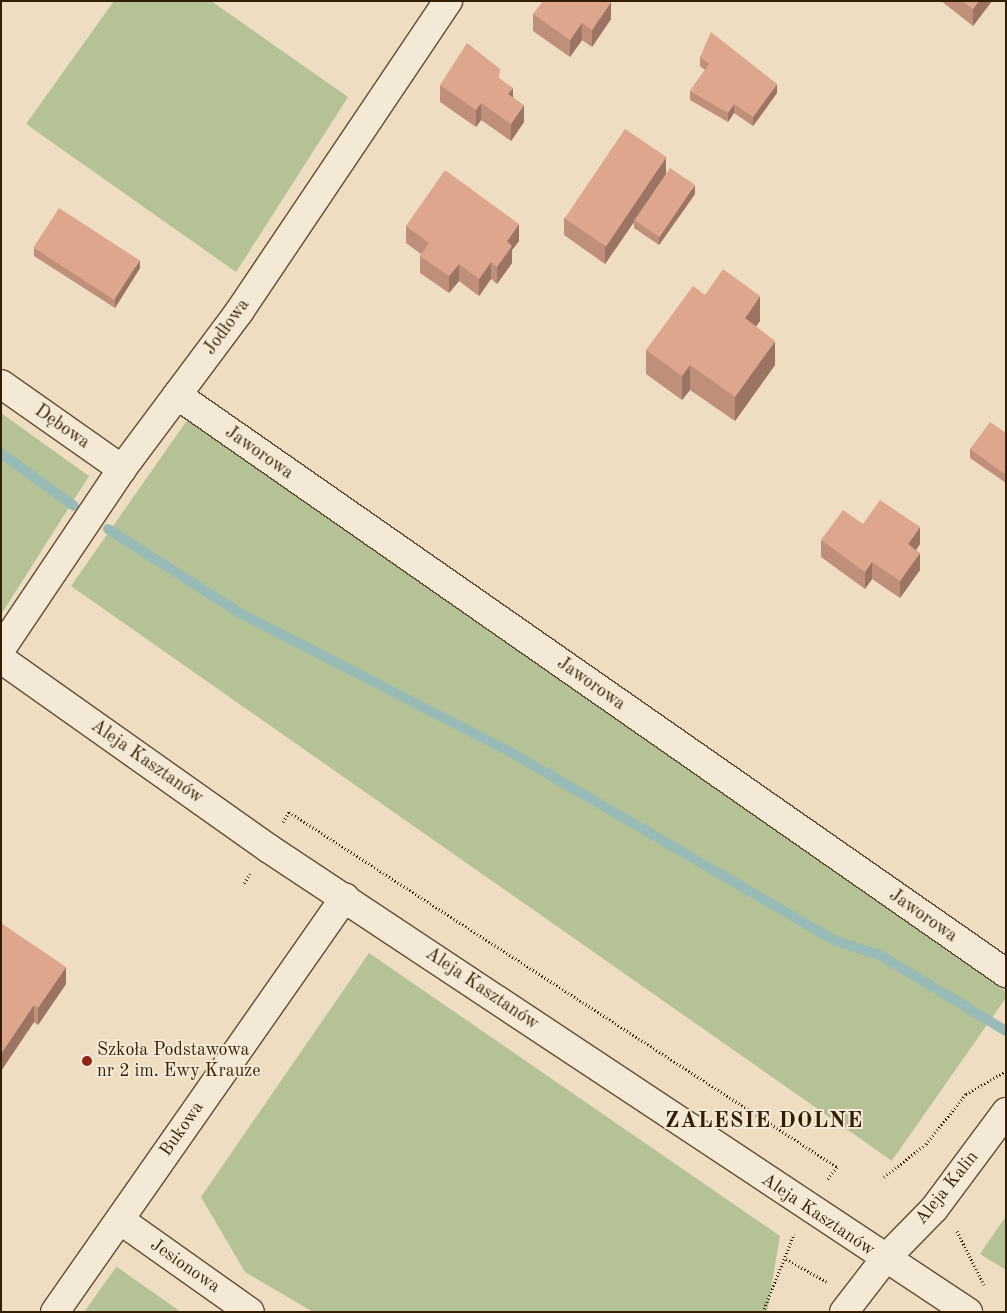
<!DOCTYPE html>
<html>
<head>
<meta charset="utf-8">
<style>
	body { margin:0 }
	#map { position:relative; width:1007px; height:1313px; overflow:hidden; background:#eeddc1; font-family:"Old Standard TT",serif }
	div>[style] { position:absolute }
	.green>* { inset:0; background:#b5c295; transform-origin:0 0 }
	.stream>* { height:10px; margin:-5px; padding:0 5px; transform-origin:5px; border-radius:5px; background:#99bbb7 }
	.path>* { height:3px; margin-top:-1.5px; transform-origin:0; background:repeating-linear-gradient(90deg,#321e03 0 1px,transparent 0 3.5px) }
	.roads { filter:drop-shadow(1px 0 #614e32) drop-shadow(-1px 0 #614e32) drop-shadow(0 1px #614e32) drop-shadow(0 -1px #614e32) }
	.minor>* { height:28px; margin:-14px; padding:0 14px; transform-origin:14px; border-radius:14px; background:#f4e9d7 }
	.wall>* { inset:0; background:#bf8f79 }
	.shaded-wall>* { inset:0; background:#9b7463 }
	.building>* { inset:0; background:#dea68d; transform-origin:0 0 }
	.dots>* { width:14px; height:14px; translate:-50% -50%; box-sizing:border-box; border:2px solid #f4e9d7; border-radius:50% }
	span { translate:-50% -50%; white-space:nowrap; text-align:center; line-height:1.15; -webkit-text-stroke:4px #f4e9d7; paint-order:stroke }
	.street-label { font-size:18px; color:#321e03 }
	.poi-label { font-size:18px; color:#321e03 }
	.left { translate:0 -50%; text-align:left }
	.district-label { font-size:22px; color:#321e03; font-weight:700; letter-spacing:1px }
	.frame { position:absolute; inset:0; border:2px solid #321e03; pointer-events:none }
</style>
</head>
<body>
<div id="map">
	<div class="green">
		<div style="clip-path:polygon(114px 1px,211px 1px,348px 97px,236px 272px,26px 124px)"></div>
		<div style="clip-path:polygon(1px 413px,89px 476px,2px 613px,1px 613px)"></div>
		<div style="left:188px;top:419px;width:1002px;height:204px;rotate:35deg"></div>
		<div style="clip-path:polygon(369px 953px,780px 1236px,767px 1312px,313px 1312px,245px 1272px,201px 1197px)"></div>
		<div style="clip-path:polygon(1006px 1216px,1006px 1270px,980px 1254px)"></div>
		<div style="clip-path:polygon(117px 1266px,117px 1267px,181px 1312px,84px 1312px)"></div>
	</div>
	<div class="stream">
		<div style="left:1px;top:453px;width:90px;rotate:36deg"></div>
		<div style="left:108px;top:529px;width:156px;rotate:32.5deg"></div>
		<div style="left:240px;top:613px;width:308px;rotate:27.2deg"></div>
		<div style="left:514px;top:754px;width:369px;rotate:30.2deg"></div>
		<div style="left:833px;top:940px;width:49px;rotate:17.7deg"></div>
		<div style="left:880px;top:955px;width:147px;rotate:31.1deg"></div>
	</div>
	<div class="path">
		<div style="left:283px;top:822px;width:12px;rotate:-59deg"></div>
		<div style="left:289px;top:812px;width:653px;rotate:32.94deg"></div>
		<div style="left:837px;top:1167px;width:16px;rotate:128deg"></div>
		<div style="left:244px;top:883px;width:11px;rotate:-56deg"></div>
		<div style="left:884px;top:1177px;width:53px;rotate:-38.2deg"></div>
		<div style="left:926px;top:1144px;width:64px;rotate:-51.3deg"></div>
		<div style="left:966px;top:1094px;width:46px;rotate:-29.9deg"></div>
		<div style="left:957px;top:1231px;width:60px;rotate:63.4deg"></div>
		<div style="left:786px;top:1259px;width:47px;rotate:29.3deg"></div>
		<div style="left:763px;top:1312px;width:84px;rotate:-68.3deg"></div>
	</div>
	<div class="roads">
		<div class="minor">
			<div style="left:1px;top:384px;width:148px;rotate:35.1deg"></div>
			<div style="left:177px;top:395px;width:1011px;rotate:34.89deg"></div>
			<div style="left:1px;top:649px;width:217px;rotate:-56.1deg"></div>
			<div style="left:122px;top:469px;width:196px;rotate:-53.3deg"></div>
			<div style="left:239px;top:312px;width:375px;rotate:-56.1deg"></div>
			<div style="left:1px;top:659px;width:327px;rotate:35.3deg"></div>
			<div style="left:268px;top:848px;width:840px;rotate:33.54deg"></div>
			<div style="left:120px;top:1220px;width:159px;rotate:35.3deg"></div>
			<div style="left:55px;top:1312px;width:506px;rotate:-55.05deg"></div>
			<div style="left:844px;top:1312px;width:66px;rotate:-52.4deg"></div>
			<div style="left:884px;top:1260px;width:71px;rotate:-45.6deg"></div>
			<div style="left:934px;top:1209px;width:121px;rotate:-53.4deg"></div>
		</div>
	</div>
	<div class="wall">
		<div style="clip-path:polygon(941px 1px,992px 1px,973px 26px)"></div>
		<div style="clip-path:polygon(533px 14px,611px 19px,592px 47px,582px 40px,570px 57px,533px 31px)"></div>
		<div style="clip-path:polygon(700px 57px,777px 93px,753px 126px,734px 113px,728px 122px,690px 100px,690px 91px,705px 70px,700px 66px)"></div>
		<div style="clip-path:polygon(500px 79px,513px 97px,524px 122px,511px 141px,481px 120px,476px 127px,440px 102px,440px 85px)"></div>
		<div style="clip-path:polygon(666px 173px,695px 194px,659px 245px,634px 228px,634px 222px,605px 264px,564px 235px,564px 218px)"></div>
		<div style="clip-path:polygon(406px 226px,519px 241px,512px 250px,512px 263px,497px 284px,491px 279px,479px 296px,459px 281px,449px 293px,420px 273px,420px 256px,421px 254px,406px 243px)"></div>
		<div style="clip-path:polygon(34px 248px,140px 268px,115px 308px,34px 256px)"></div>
		<div style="clip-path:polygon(705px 295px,760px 321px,756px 326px,775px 365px,735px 421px,690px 390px,682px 400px,646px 374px,646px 350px)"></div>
		<div style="clip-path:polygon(1006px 433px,1006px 483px,970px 458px,970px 449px)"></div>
		<div style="clip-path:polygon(1006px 485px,1006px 496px,1005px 496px,1005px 487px)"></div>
		<div style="clip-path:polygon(863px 524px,920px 544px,916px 550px,920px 570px,900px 598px,872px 579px,865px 589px,821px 557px,821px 540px)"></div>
		<div style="clip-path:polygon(1px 923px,66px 984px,38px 1025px,34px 1022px,1px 1071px)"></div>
	</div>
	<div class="shaded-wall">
		<div style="clip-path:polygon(979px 1px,992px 1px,973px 26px,973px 9px)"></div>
		<div style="clip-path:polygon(611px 2px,611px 19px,592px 47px,592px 30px)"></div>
		<div style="clip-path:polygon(582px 23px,582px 40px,570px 57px,570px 40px)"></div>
		<div style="clip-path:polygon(777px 84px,777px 93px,753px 126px,753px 117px)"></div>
		<div style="clip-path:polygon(513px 88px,513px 105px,508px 94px)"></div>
		<div style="clip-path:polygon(481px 103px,481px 120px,476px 127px,476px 110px)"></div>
		<div style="clip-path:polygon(734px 104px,734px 113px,728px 122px,728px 113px)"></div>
		<div style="clip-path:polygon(524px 105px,524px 122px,511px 141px,511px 124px)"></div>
		<div style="clip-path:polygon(666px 157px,666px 174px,634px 220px,634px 222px,605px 264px,605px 247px)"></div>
		<div style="clip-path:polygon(695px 185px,695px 194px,659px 245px,659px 237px)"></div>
		<div style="clip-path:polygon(519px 224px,519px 241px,512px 250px,512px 263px,497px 284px,497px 267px,507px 241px)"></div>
		<div style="clip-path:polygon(140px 260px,140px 268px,115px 308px,115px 299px)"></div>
		<div style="clip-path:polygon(491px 262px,491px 279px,479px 296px,479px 279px)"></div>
		<div style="clip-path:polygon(459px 264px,459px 281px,449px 293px,449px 276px)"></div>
		<div style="clip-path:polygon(760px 296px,760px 321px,745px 342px,745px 318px)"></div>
		<div style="clip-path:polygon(775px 341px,775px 365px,735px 421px,735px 397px)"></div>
		<div style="clip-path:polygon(690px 365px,690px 390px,682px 400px,682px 376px)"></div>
		<div style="clip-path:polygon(920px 527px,920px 544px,908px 561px,908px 544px)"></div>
		<div style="clip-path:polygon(920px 553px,920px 570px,900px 598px,900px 581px)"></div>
		<div style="clip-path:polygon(872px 562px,872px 579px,865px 589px,865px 572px)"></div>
		<div style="clip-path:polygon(66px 967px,66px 984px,38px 1025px,38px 1008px)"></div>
		<div style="clip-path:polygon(34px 1005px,34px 1022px,1px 1071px,1px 1054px)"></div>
	</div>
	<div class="building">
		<div style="clip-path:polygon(543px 1px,610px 1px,611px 2px,592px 30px,582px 23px,570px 40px,533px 14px)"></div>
		<div style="clip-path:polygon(962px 1px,979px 1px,973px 9px)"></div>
		<div style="clip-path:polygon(711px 32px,777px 84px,753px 117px,734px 104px,728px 113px,690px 91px,709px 64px,700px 57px)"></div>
		<div style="clip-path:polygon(467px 43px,500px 69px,499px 78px,513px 88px,508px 94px,524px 105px,511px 124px,481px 103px,476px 110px,440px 85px)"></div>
		<div style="left:625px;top:129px;width:50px;height:108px;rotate:34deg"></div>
		<div style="left:670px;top:168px;width:30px;height:63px;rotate:34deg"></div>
		<div style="clip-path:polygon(445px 170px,519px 224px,507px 241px,512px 246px,497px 267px,491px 262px,479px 279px,459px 264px,449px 276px,420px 256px,429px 243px,406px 226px)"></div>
		<div style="left:59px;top:208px;width:96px;height:47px;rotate:33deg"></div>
		<div style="clip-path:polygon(723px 269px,760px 296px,745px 318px,775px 341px,735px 397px,690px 365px,682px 376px,646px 350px,693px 286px,705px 295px)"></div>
		<div style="clip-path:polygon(990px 422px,1006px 433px,1006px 475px,970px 449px)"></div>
		<div style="clip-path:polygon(880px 500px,920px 527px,908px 544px,920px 553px,900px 581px,872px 562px,865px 572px,821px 540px,843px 510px,863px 524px)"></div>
		<div style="clip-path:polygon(1px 923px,66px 967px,38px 1008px,34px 1005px,1px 1054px)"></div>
	</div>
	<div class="dots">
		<div style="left:87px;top:1061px;background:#8f2418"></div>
	</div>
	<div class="street-label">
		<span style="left:227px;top:327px;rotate:-54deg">Jodłowa</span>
		<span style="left:62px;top:427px;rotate:35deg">Dębowa</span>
		<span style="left:259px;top:453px;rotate:35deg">Jaworowa</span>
		<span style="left:591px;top:684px;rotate:35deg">Jaworowa</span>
		<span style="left:147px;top:762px;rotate:35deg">Aleja Kasztanów</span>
		<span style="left:923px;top:916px;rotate:35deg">Jaworowa</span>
		<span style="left:482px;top:989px;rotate:34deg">Aleja Kasztanów</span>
		<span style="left:182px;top:1129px;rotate:-55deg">Bukowa</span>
		<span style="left:947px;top:1188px;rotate:-51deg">Aleja Kalin</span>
		<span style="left:818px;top:1215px;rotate:34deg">Aleja Kasztanów</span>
		<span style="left:185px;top:1266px;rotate:35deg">Jesionowa</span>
	</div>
	<div class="poi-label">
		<span class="left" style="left:97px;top:1061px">Szkoła Podstawowa<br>nr 2 im. Ewy Krauze</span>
	</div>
	<div class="district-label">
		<span style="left:764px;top:1122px">ZALESIE DOLNE</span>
	</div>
	<div class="frame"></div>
</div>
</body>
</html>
